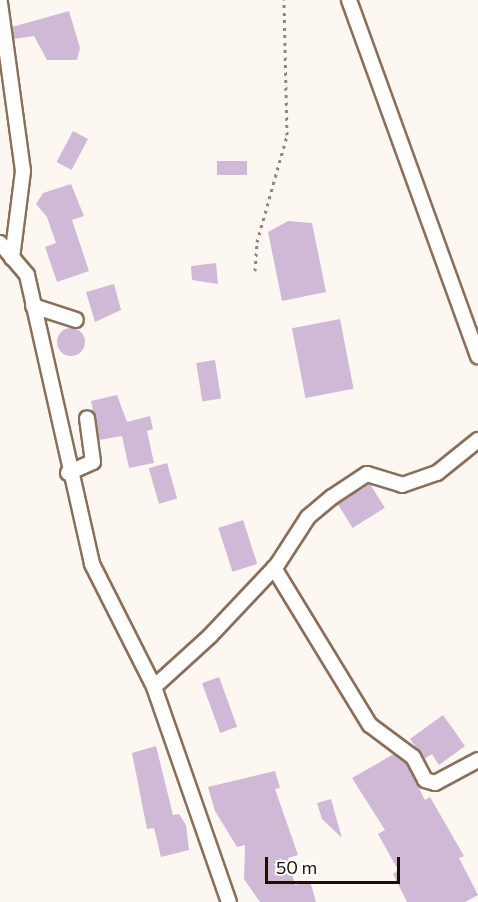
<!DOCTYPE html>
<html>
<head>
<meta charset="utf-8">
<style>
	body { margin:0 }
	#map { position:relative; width:478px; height:902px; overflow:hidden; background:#fdf7f2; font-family:Commissioner,sans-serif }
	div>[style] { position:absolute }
	.building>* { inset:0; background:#d0b9d7; transform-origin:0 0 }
	.round { border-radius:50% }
	.path>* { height:3px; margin-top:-1.5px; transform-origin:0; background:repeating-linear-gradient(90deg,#8e8680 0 3px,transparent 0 7.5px) }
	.roads { filter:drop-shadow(2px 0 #8a6f59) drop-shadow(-2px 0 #8a6f59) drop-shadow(0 2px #8a6f59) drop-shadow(0 -2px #8a6f59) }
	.minor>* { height:14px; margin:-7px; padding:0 7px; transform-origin:7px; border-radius:7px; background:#fff }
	span { translate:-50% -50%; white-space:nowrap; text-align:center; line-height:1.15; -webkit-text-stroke:4.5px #fff; paint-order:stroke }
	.scale { position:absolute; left:265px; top:857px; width:135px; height:27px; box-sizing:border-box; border:3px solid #1a1008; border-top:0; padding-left:8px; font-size:18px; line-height:21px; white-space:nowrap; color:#1a1008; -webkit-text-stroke:4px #fff; paint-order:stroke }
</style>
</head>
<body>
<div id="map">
	<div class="building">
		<div style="clip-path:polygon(69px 11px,80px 48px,77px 60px,47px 60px,34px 36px,14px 39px,12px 27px)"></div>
		<div style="left:73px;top:131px;width:17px;height:35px;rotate:28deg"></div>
		<div style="left:217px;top:161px;width:30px;height:14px"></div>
		<div style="clip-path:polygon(71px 184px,84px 216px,72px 220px,89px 271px,57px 282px,45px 247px,56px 243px,47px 217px,36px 204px,43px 193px)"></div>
		<div style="clip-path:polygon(288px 221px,312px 223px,326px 292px,282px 301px,268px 232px)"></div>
		<div style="clip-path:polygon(216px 263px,218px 284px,192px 280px,191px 266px)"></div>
		<div style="clip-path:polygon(114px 284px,121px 310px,95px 322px,86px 292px)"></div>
		<div style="left:340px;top:319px;width:71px;height:49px;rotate:79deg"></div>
		<div class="round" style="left:57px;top:328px;width:28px;height:28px"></div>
		<div style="left:215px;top:360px;width:39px;height:19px;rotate:81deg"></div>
		<div style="clip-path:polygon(117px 395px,127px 422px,150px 416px,153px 429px,147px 431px,154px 463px,129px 468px,122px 436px,99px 440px,91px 401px)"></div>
		<div style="left:167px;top:463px;width:37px;height:19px;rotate:74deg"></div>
		<div style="left:370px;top:484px;width:28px;height:38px;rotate:58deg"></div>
		<div style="left:243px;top:520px;width:46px;height:26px;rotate:72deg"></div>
		<div style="left:219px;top:677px;width:53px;height:18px;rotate:70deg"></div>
		<div style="clip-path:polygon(443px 715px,465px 746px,439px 765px,432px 754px,424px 759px,410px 739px)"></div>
		<div style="clip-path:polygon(156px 746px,173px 815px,179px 814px,186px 825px,189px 850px,161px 857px,154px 828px,147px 829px,132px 753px)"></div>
		<div style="clip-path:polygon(394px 754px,406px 763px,425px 800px,430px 797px,464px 856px,459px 858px,478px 895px,465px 902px,407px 902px,393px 874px,398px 870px,378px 834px,385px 830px,352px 778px)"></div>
		<div style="clip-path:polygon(275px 771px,280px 788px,275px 789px,298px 855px,288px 858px,295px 885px,310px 881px,316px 902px,260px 902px,244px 879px,245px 845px,237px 847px,215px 811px,208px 787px)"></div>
		<div style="clip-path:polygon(331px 799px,342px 838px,322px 819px,317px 803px)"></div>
	</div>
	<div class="path">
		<div style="left:255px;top:271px;width:29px;rotate:-86deg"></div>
		<div style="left:257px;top:242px;width:111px;rotate:-74.3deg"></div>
		<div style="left:287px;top:135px;width:135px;rotate:-91.3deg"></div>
	</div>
	<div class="roads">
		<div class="minor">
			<div style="left:349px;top:0;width:379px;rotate:70.1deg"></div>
			<div style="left:0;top:3px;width:170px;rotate:82.2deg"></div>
			<div style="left:23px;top:171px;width:88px;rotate:97.2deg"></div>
			<div style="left:0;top:243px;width:42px;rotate:49.8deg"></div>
			<div style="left:27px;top:275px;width:296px;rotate:77.3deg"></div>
			<div style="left:92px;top:564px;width:138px;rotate:63.2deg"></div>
			<div style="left:154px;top:687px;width:228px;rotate:70.8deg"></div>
			<div style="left:33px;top:306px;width:45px;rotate:18deg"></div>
			<div style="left:68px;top:473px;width:27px;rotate:-24deg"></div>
			<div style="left:93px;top:462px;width:44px;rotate:-97.8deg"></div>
			<div style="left:274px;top:568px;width:184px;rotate:58.6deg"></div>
			<div style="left:370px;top:725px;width:54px;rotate:36.7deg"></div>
			<div style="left:413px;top:757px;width:26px;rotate:62deg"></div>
			<div style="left:425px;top:780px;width:10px;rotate:17deg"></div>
			<div style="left:435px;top:783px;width:49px;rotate:-28.1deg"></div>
			<div style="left:154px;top:687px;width:76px;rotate:-42.3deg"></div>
			<div style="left:210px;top:636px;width:98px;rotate:-46.7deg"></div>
			<div style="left:277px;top:565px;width:57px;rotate:-57.1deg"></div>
			<div style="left:308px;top:517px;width:31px;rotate:-40deg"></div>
			<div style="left:332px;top:497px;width:42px;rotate:-33.3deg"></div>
			<div style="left:367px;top:474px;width:37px;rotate:17deg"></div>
			<div style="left:402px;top:485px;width:37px;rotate:-19deg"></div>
			<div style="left:437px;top:473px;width:53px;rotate:-38.8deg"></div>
		</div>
	</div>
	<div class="scale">50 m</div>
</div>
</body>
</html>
